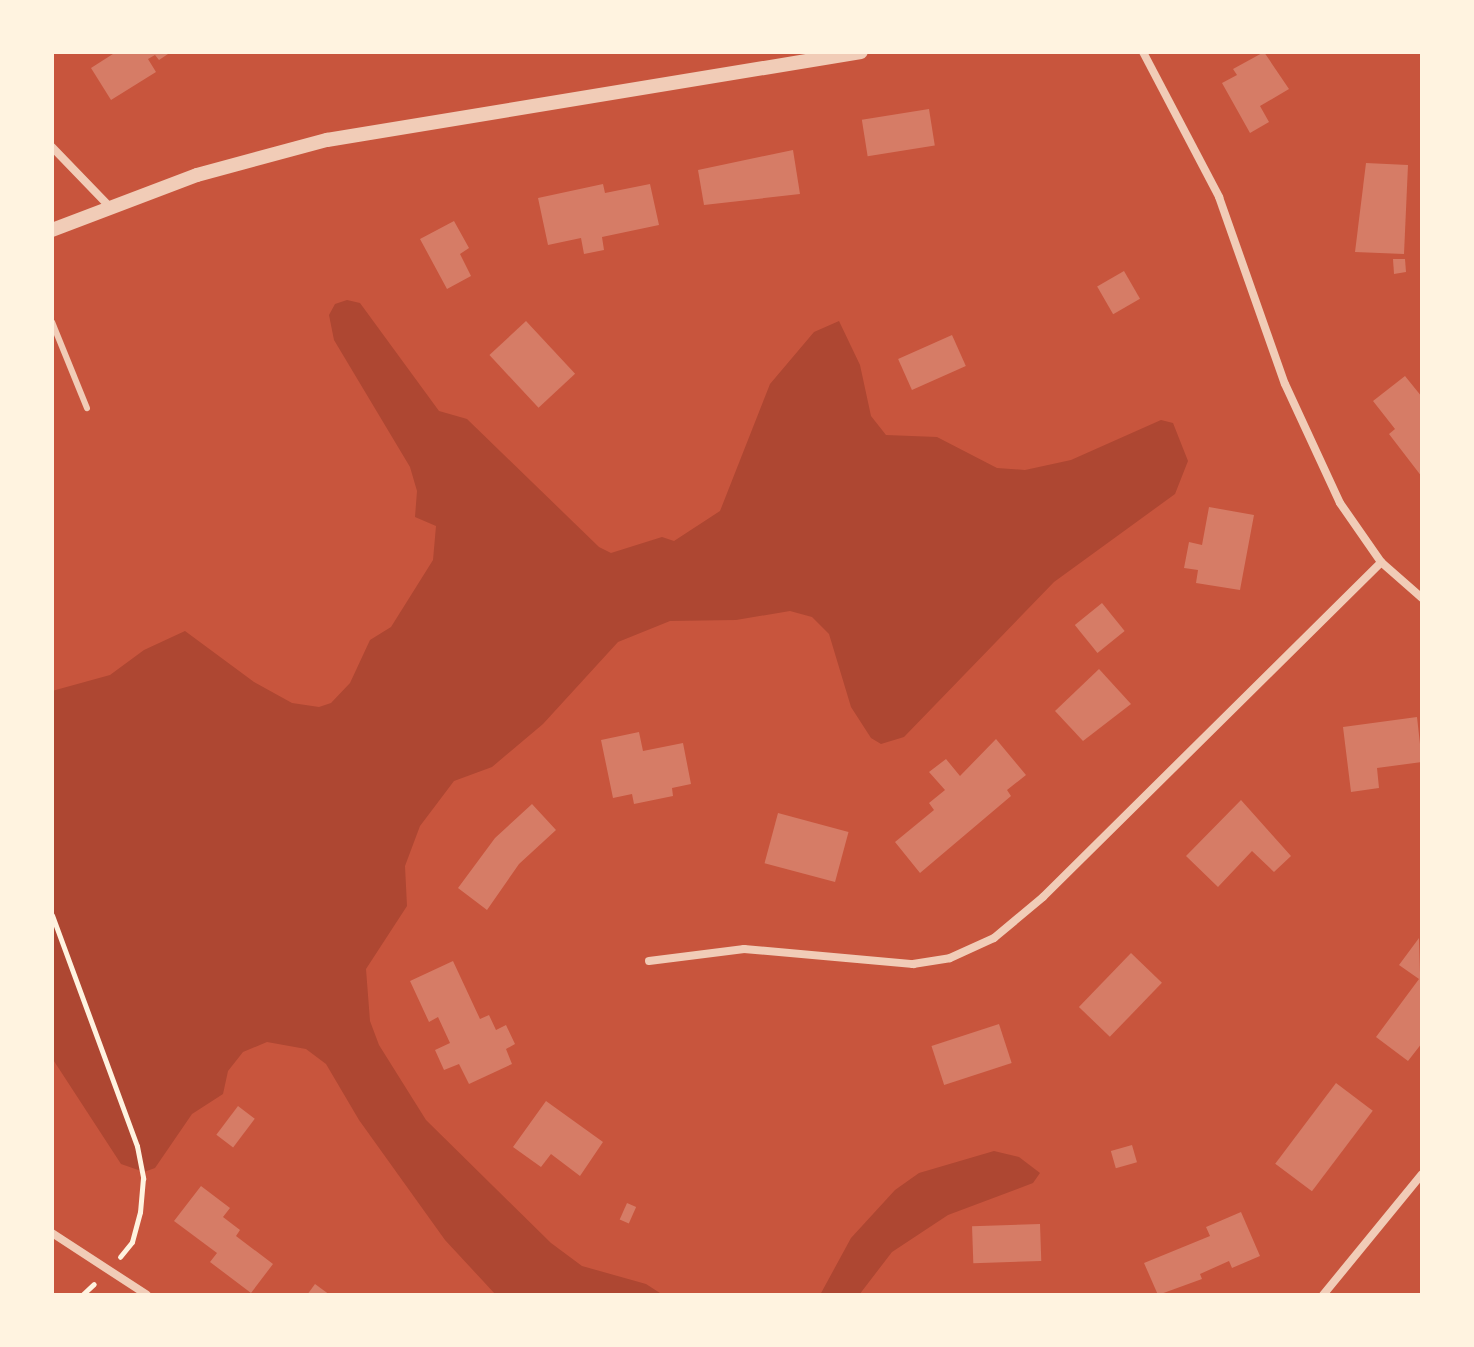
<!DOCTYPE html>
<html>
<head>
<meta charset="utf-8">
<style>
	body { margin:0 }
	#map { position:relative; width:1474px; height:1347px; overflow:hidden; background:#c8553d; font-family:"DejaVu Sans",sans-serif }
	div>[style] { position:absolute }
	.green>* { inset:0; background:#ae4732 }
	.building>* { inset:0; background:#d67c66; transform-origin:0 0 }
	.path>* { height:5px; margin:-2.5px; padding:0 2.5px; transform-origin:2.5px; border-radius:2.5px; background:#fff3e0 }
	.service>* { height:6px; margin:-3px; padding:0 3px; transform-origin:3px; border-radius:3px; background:#f1ccb7 }
	.minor>* { height:8px; margin:-4px; padding:0 4px; transform-origin:4px; border-radius:4px; background:#f1ccb7 }
	.tertiary>* { height:14px; margin:-7px; padding:0 7px; transform-origin:7px; border-radius:7px; background:#f1ccb7 }
	span { translate:-50% -50%; white-space:nowrap; text-align:center; line-height:1.15; -webkit-text-stroke:8px #fff3e0; paint-order:stroke }
	.frame { position:absolute; inset:0; border:54px solid #fff3e0; pointer-events:none }
</style>
</head>
<body>
<div id="map">
	<div class="green">
		<div style="clip-path:polygon(347px 300px,360px 303px,439px 411px,467px 419px,599px 547px,611px 553px,662px 537px,674px 541px,720px 511px,770px 384px,814px 332px,839px 321px,860px 365px,871px 416px,886px 435px,937px 437px,997px 468px,1025px 470px,1071px 460px,1161px 420px,1173px 423px,1188px 461px,1175px 494px,1054px 582px,904px 737px,881px 744px,871px 738px,851px 707px,829px 634px,812px 617px,790px 611px,736px 620px,670px 621px,618px 642px,543px 724px,492px 767px,454px 781px,420px 826px,405px 866px,407px 906px,366px 969px,370px 1021px,379px 1045px,426px 1120px,551px 1243px,582px 1266px,646px 1284px,663px 1295px,496px 1295px,445px 1240px,359px 1120px,326px 1064px,306px 1049px,267px 1042px,243px 1052px,228px 1071px,223px 1094px,192px 1114px,155px 1168px,144px 1172px,121px 1164px,52px 1058px,52px 691px,110px 675px,144px 650px,185px 631px,254px 682px,292px 703px,319px 707px,331px 703px,350px 683px,370px 640px,391px 627px,433px 560px,436px 526px,415px 517px,417px 491px,410px 467px,334px 340px,329px 315px,335px 304px)"></div>
		<div style="clip-path:polygon(994px 1151px,1019px 1157px,1040px 1173px,1033px 1183px,948px 1215px,892px 1252px,859px 1295px,820px 1295px,851px 1238px,895px 1190px,919px 1173px)"></div>
	</div>
	<div class="building">
		<div style="clip-path:polygon(116px 52px,171px 52px,159px 60px,155px 55px,148px 59px,156px 72px,111px 100px,91px 68px)"></div>
		<div style="clip-path:polygon(1264px 52px,1289px 89px,1260px 106px,1269px 122px,1250px 133px,1222px 83px,1237px 75px,1233px 69px)"></div>
		<div style="left:929px;top:109px;width:37px;height:68px;rotate:81deg"></div>
		<div style="clip-path:polygon(793px 150px,800px 194px,704px 205px,698px 170px)"></div>
		<div style="clip-path:polygon(1366px 163px,1408px 165px,1404px 254px,1355px 252px)"></div>
		<div style="clip-path:polygon(603px 184px,605px 193px,650px 184px,659px 225px,602px 237px,604px 250px,584px 254px,581px 238px,548px 245px,538px 198px)"></div>
		<div style="clip-path:polygon(454px 221px,469px 248px,460px 254px,471px 276px,447px 289px,420px 239px)"></div>
		<div style="clip-path:polygon(1393px 259px,1405px 259px,1406px 272px,1394px 274px)"></div>
		<div style="left:1124px;top:271px;width:32px;height:31px;rotate:60deg"></div>
		<div style="left:526px;top:321px;width:72px;height:50px;rotate:47deg"></div>
		<div style="left:952px;top:335px;width:34px;height:59px;rotate:66deg"></div>
		<div style="clip-path:polygon(1405px 376px,1422px 397px,1422px 477px,1389px 434px,1395px 429px,1373px 401px)"></div>
		<div style="clip-path:polygon(1209px 507px,1254px 515px,1240px 590px,1196px 583px,1198px 570px,1184px 568px,1189px 542px,1202px 545px)"></div>
		<div style="left:1102px;top:603px;width:36px;height:35px;rotate:51deg"></div>
		<div style="clip-path:polygon(1099px 669px,1131px 704px,1083px 741px,1055px 711px)"></div>
		<div style="clip-path:polygon(1417px 717px,1422px 762px,1377px 768px,1379px 788px,1351px 792px,1343px 727px)"></div>
		<div style="clip-path:polygon(639px 732px,643px 751px,683px 743px,691px 784px,672px 788px,673px 796px,634px 804px,632px 794px,613px 798px,601px 740px)"></div>
		<div style="clip-path:polygon(996px 739px,1026px 775px,1007px 790px,1011px 796px,920px 873px,895px 842px,934px 810px,929px 803px,945px 790px,929px 772px,946px 759px,960px 776px)"></div>
		<div style="clip-path:polygon(1241px 800px,1291px 856px,1274px 872px,1252px 851px,1218px 887px,1186px 856px)"></div>
		<div style="clip-path:polygon(532px 804px,556px 830px,519px 864px,487px 910px,458px 888px,495px 838px)"></div>
		<div style="left:778px;top:813px;width:73px;height:52px;rotate:15deg"></div>
		<div style="clip-path:polygon(1419px 938px,1422px 1043px,1408px 1061px,1376px 1037px,1419px 979px,1399px 965px)"></div>
		<div style="left:1131px;top:953px;width:43px;height:75px;rotate:44deg"></div>
		<div style="clip-path:polygon(453px 961px,480px 1019px,489px 1015px,496px 1030px,506px 1025px,515px 1044px,506px 1049px,512px 1064px,469px 1084px,459px 1064px,444px 1070px,435px 1050px,450px 1043px,438px 1017px,429px 1022px,410px 981px)"></div>
		<div style="left:999px;top:1024px;width:41px;height:71px;rotate:72deg"></div>
		<div style="left:1336px;top:1083px;width:46px;height:101px;rotate:37deg"></div>
		<div style="clip-path:polygon(546px 1101px,603px 1142px,580px 1176px,551px 1154px,541px 1167px,513px 1147px)"></div>
		<div style="left:238px;top:1106px;width:21px;height:36px;rotate:37deg"></div>
		<div style="left:1132px;top:1145px;width:18px;height:22px;rotate:74deg"></div>
		<div style="clip-path:polygon(201px 1186px,230px 1208px,223px 1217px,240px 1230px,236px 1236px,273px 1264px,251px 1293px,210px 1262px,217px 1253px,174px 1221px)"></div>
		<div style="left:627px;top:1203px;width:10px;height:18px;rotate:24deg"></div>
		<div style="clip-path:polygon(1241px 1212px,1260px 1256px,1232px 1268px,1229px 1261px,1200px 1274px,1202px 1279px,1158px 1295px,1144px 1263px,1210px 1236px,1206px 1227px)"></div>
		<div style="left:1040px;top:1224px;width:37px;height:68px;rotate:88deg"></div>
		<div style="clip-path:polygon(315px 1284px,330px 1295px,307px 1295px)"></div>
	</div>
	<div class="path">
		<div style="left:52px;top:915px;width:246px;rotate:69.8deg"></div>
		<div style="left:137px;top:1146px;width:33px;rotate:79deg"></div>
		<div style="left:143px;top:1178px;width:34px;rotate:95deg"></div>
		<div style="left:140px;top:1212px;width:31px;rotate:105deg"></div>
		<div style="left:132px;top:1242px;width:19px;rotate:129deg"></div>
		<div style="left:82px;top:1295px;width:16px;rotate:-43deg"></div>
	</div>
	<div class="service">
		<div style="left:52px;top:322px;width:93px;rotate:67.9deg"></div>
	</div>
	<div class="minor">
		<div style="left:1143px;top:52px;width:164px;rotate:62.3deg"></div>
		<div style="left:1219px;top:197px;width:198px;rotate:70.6deg"></div>
		<div style="left:1285px;top:384px;width:131px;rotate:65.2deg"></div>
		<div style="left:1340px;top:503px;width:72px;rotate:55.2deg"></div>
		<div style="left:1381px;top:562px;width:55px;rotate:41.3deg"></div>
		<div style="left:52px;top:147px;width:82px;rotate:46deg"></div>
		<div style="left:649px;top:961px;width:96px;rotate:-7.2deg"></div>
		<div style="left:744px;top:949px;width:170px;rotate:5.1deg"></div>
		<div style="left:913px;top:964px;width:37px;rotate:-9deg"></div>
		<div style="left:950px;top:958px;width:48px;rotate:-24.4deg"></div>
		<div style="left:994px;top:938px;width:64px;rotate:-39.9deg"></div>
		<div style="left:1043px;top:897px;width:476px;rotate:-44.7deg"></div>
		<div style="left:52px;top:1233px;width:113px;rotate:33.1deg"></div>
		<div style="left:1323px;top:1295px;width:156px;rotate:-50.7deg"></div>
	</div>
	<div class="tertiary">
		<div style="left:52px;top:230px;width:155px;rotate:-20.8deg"></div>
		<div style="left:197px;top:175px;width:135px;rotate:-15.1deg"></div>
		<div style="left:327px;top:140px;width:541px;rotate:-9.36deg"></div>
	</div>
	<div class="frame"></div>
</div>
</body>
</html>
